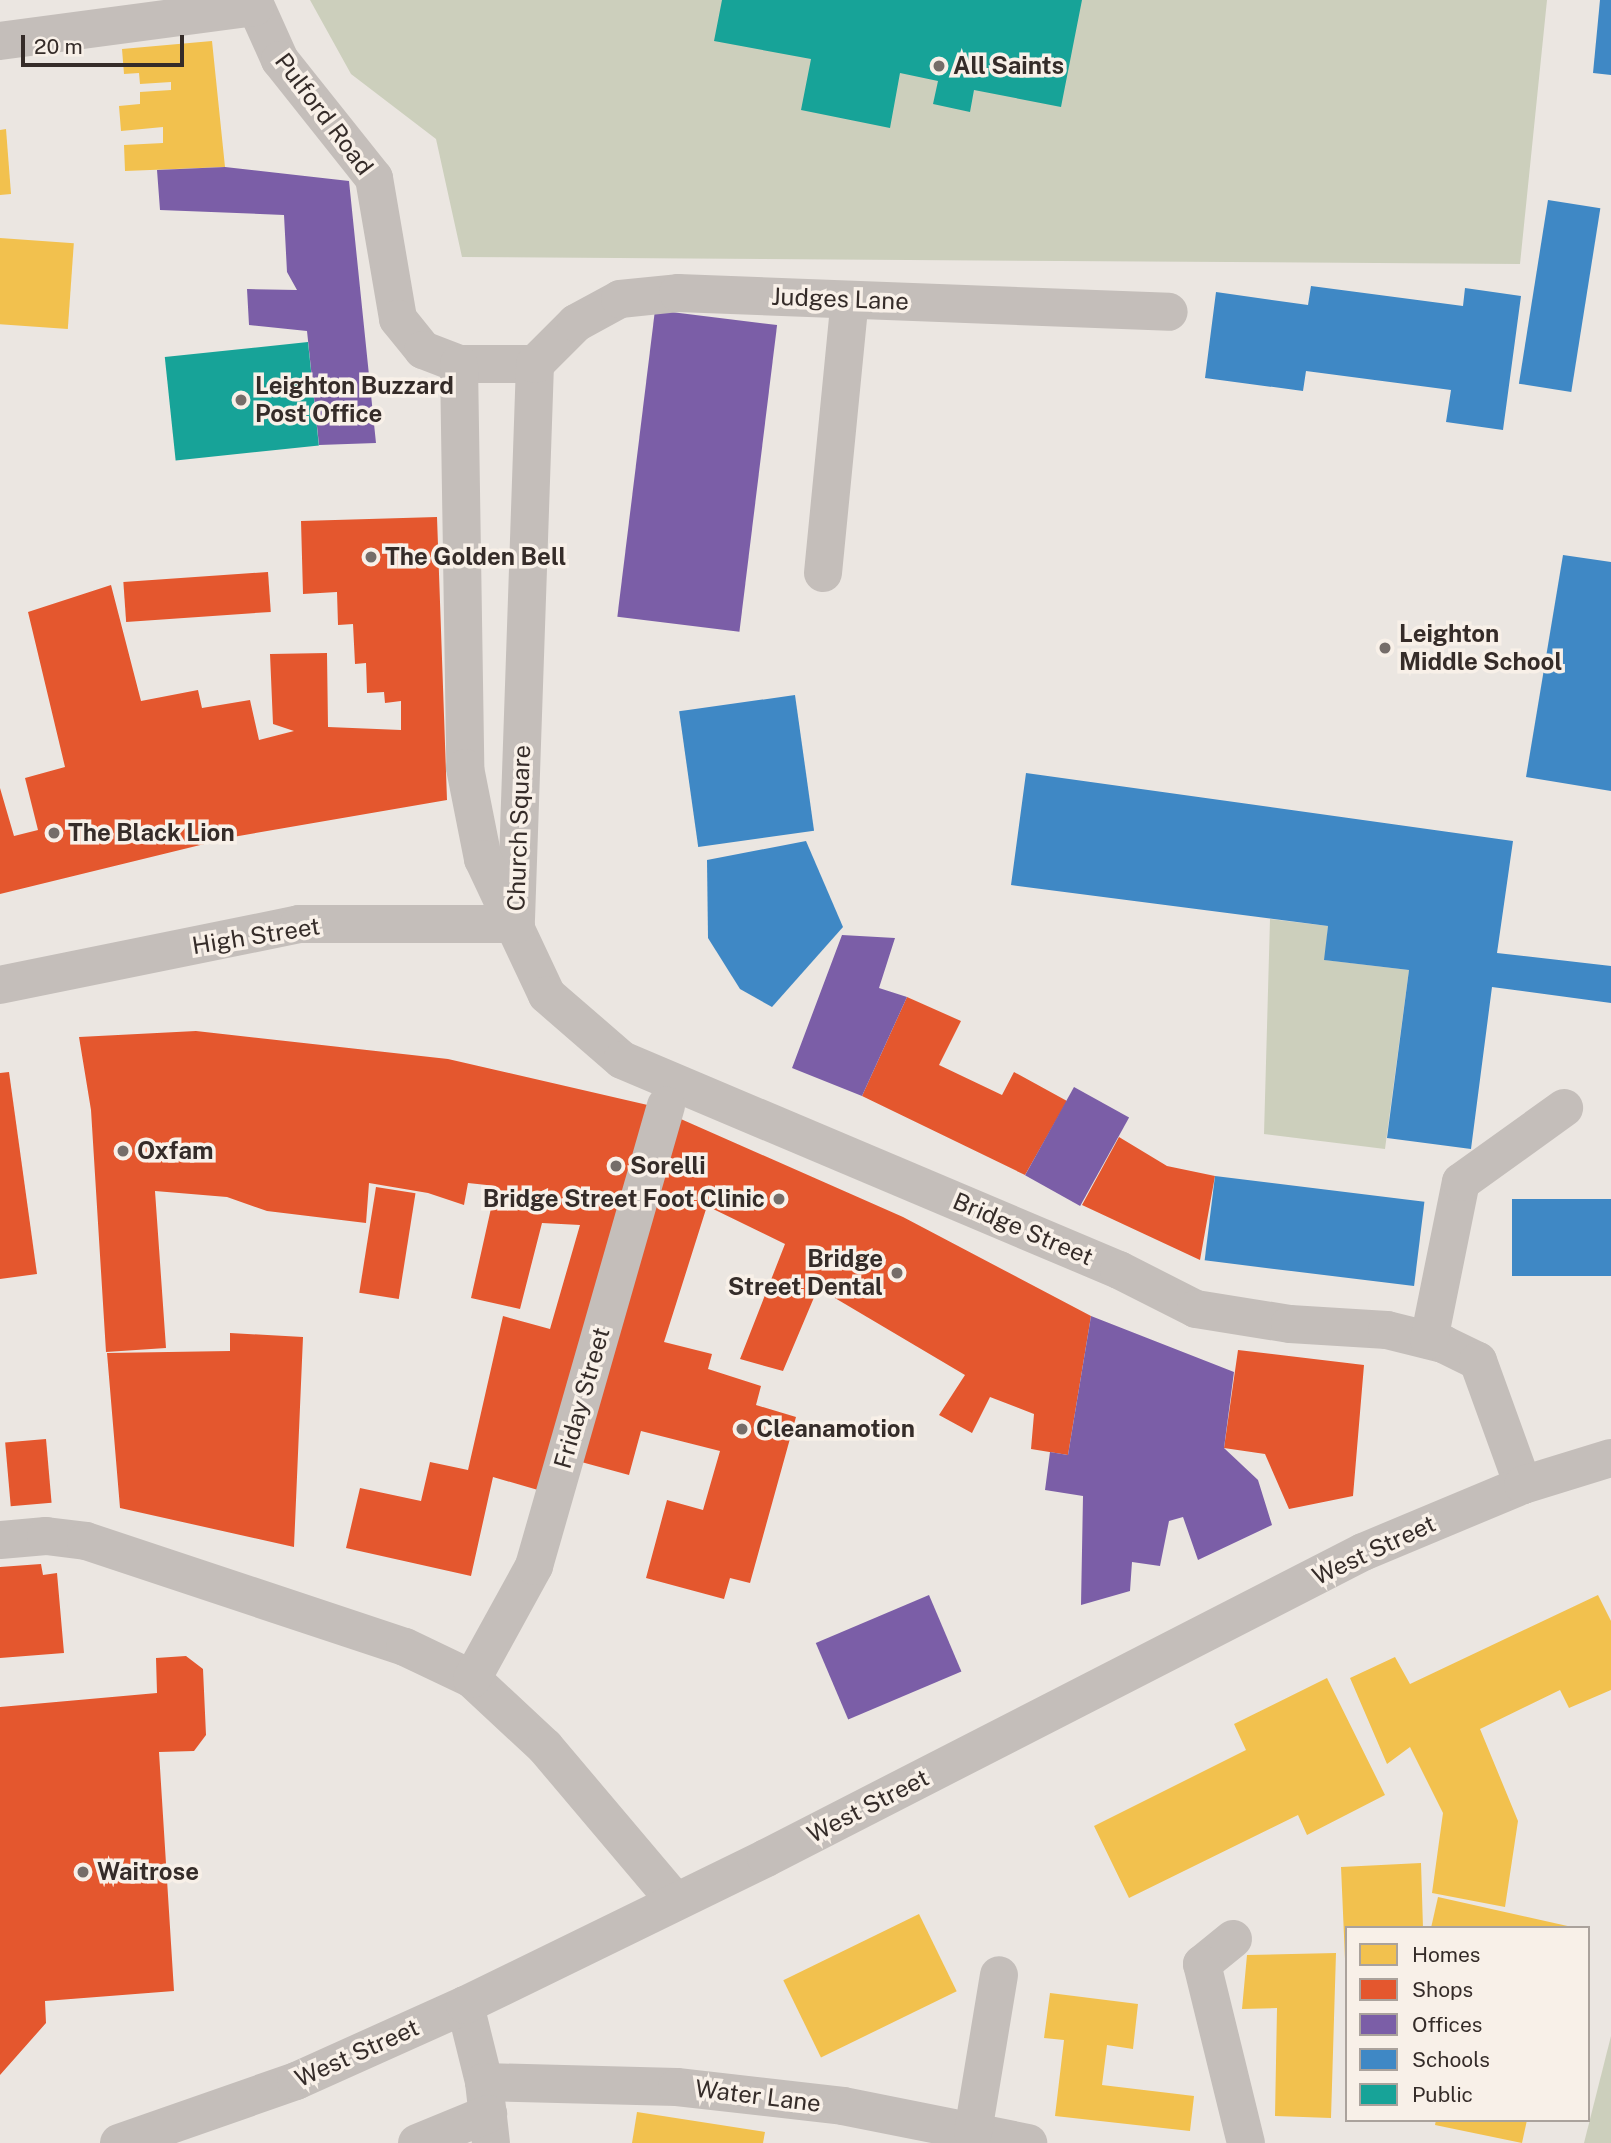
<!DOCTYPE html>
<html>
<head>
<meta charset="utf-8">
<style>
	body { margin:0 }
	#map { position:relative; width:1611px; height:2143px; overflow:hidden; background:#ebe6e1; font-family:"Public Sans",sans-serif }
	div>[style] { position:absolute }
	.green>* { inset:0; background:#cccfbc }
	.homes>* { inset:0; background:#f2c14e; transform-origin:0 0 }
	.shops>* { inset:0; background:#e4572e; transform-origin:0 0 }
	.offices>* { inset:0; background:#7b5ea7; transform-origin:0 0 }
	.schools>* { inset:0; background:#3f88c5; transform-origin:0 0 }
	.public>* { inset:0; background:#17a398; transform-origin:0 0 }
	.minor>* { height:38px; margin:-19px; padding:0 19px; transform-origin:19px; border-radius:19px; background:#c4beba }
	.dots>* { width:19px; height:19px; translate:-50% -50%; box-sizing:border-box; border:4px solid #f8f0e8; border-radius:50% }
	span { translate:-50% -50%; white-space:nowrap; text-align:center; line-height:1.15; -webkit-text-stroke:7px #f8f0e8; paint-order:stroke }
	.poi-label { font-size:24px; color:#352c29; font-weight:700 }
	.left { translate:0 -50%; text-align:left }
	.right { translate:-100% -50%; text-align:right }
	.street-label { font-size:24px; color:#352c29 }
	.legend { position:absolute; left:1345px; top:1926px; width:245px; height:196px; box-sizing:border-box; background:#f8f0e8; border:2px solid #aaa29c; margin:0; padding:9px 12px; list-style:none; font-size:21px; color:#352c29 }
	.legend li { display:flex; align-items:center; gap:14px; height:35px }
	.legend b { width:35px; border:2px solid #aaa29c }
	.scale { position:absolute; left:21px; top:35px; width:163px; height:32px; box-sizing:border-box; border:4px solid #352c29; border-top:0; padding-left:9px; font-size:21px; line-height:24px; white-space:nowrap; color:#352c29; -webkit-text-stroke:5px #f8f0e8; paint-order:stroke }
</style>
</head>
<body>
<div id="map">
	<div class="green">
		<div style="clip-path:polygon(310px 0,1547px 0,1520px 264px,462px 257px,436px 139px,351px 74px)"></div>
		<div style="clip-path:polygon(1270px 919px,1328px 926px,1325px 960px,1409px 970px,1385px 1149px,1264px 1134px)"></div>
		<div style="clip-path:polygon(1611px 2036px,1611px 2143px,1584px 2143px)"></div>
	</div>
	<div class="homes">
		<div style="clip-path:polygon(212px 41px,225px 167px,125px 171px,124px 145px,163px 143px,163px 127px,121px 131px,119px 106px,140px 104px,140px 92px,171px 90px,171px 82px,140px 84px,139px 73px,124px 74px,122px 49px)"></div>
		<div style="clip-path:polygon(6px 129px,11px 194px,0 195px,0 130px)"></div>
		<div style="left:0;top:238px;width:74px;height:86px;rotate:4deg"></div>
		<div style="clip-path:polygon(1598px 1595px,1611px 1621px,1611px 1690px,1569px 1708px,1560px 1690px,1480px 1729px,1518px 1821px,1505px 1907px,1432px 1893px,1443px 1813px,1410px 1747px,1387px 1764px,1350px 1678px,1395px 1657px,1410px 1684px)"></div>
		<div style="clip-path:polygon(1327px 1678px,1385px 1795px,1307px 1835px,1298px 1815px,1129px 1898px,1094px 1826px,1246px 1750px,1234px 1724px)"></div>
		<div style="clip-path:polygon(1421px 1863px,1423px 1928px,1347px 1928px,1345px 1959px,1341px 1867px)"></div>
		<div style="clip-path:polygon(1438px 1897px,1572px 1927px,1572px 1928px,1431px 1928px)"></div>
		<div style="left:919px;top:1914px;width:86px;height:151px;rotate:64deg"></div>
		<div style="clip-path:polygon(1336px 1953px,1331px 2118px,1275px 2116px,1277px 2008px,1242px 2009px,1247px 1955px)"></div>
		<div style="clip-path:polygon(1050px 1993px,1138px 2004px,1133px 2049px,1107px 2045px,1102px 2085px,1194px 2096px,1190px 2131px,1055px 2116px,1064px 2040px,1044px 2038px)"></div>
		<div style="clip-path:polygon(637px 2112px,765px 2132px,763px 2143px,632px 2143px)"></div>
		<div style="clip-path:polygon(1436px 2120px,1527px 2120px,1522px 2143px,1435px 2125px)"></div>
	</div>
	<div class="shops">
		<div style="clip-path:polygon(437px 517px,447px 800px,233px 837px,0 894px,0 788px,14px 836px,38px 830px,25px 778px,65px 767px,28px 612px,111px 585px,141px 701px,198px 690px,202px 708px,250px 700px,259px 740px,294px 731px,273px 724px,270px 654px,327px 653px,328px 727px,401px 730px,401px 701px,385px 703px,384px 692px,367px 693px,366px 663px,355px 664px,353px 624px,338px 625px,337px 592px,303px 594px,301px 521px)"></div>
		<div style="left:268px;top:572px;width:40px;height:145px;rotate:86deg"></div>
		<div style="clip-path:polygon(907px 997px,961px 1021px,939px 1065px,1002px 1095px,1014px 1072px,1067px 1101px,1025px 1175px,862px 1096px)"></div>
		<div style="clip-path:polygon(196px 1031px,448px 1059px,652px 1106px,538px 1490px,493px 1477px,471px 1576px,346px 1548px,360px 1488px,421px 1501px,430px 1462px,468px 1470px,503px 1316px,550px 1329px,580px 1225px,542px 1223px,520px 1309px,471px 1298px,496px 1186px,468px 1183px,464px 1205px,428px 1193px,369px 1183px,366px 1223px,267px 1211px,227px 1197px,155px 1191px,166px 1348px,106px 1352px,91px 1110px,79px 1037px)"></div>
		<div style="clip-path:polygon(9px 1072px,37px 1274px,0 1279px,0 1073px)"></div>
		<div style="clip-path:polygon(674px 1116px,903px 1217px,1091px 1316px,1068px 1455px,1031px 1449px,1034px 1414px,990px 1397px,972px 1433px,939px 1415px,965px 1375px,818px 1288px,783px 1371px,740px 1359px,785px 1244px,707px 1206px,664px 1342px,712px 1354px,708px 1369px,761px 1386px,756px 1405px,796px 1417px,750px 1583px,730px 1578px,724px 1599px,646px 1578px,667px 1500px,703px 1510px,720px 1451px,641px 1431px,629px 1475px,574px 1460px)"></div>
		<div style="clip-path:polygon(1119px 1137px,1167px 1166px,1215px 1176px,1200px 1260px,1082px 1205px)"></div>
		<div style="left:376px;top:1187px;width:40px;height:107px;rotate:9deg"></div>
		<div style="clip-path:polygon(230px 1333px,303px 1337px,294px 1547px,120px 1508px,107px 1353px,230px 1351px)"></div>
		<div style="clip-path:polygon(1238px 1350px,1364px 1365px,1353px 1496px,1289px 1509px,1265px 1454px,1224px 1448px)"></div>
		<div style="left:46px;top:1439px;width:64px;height:41px;rotate:85deg"></div>
		<div style="clip-path:polygon(41px 1564px,43px 1575px,57px 1573px,64px 1653px,0 1658px,0 1567px)"></div>
		<div style="clip-path:polygon(186px 1656px,203px 1669px,206px 1735px,194px 1751px,159px 1752px,174px 1991px,45px 2001px,46px 2023px,0 2075px,0 1707px,157px 1693px,156px 1658px)"></div>
	</div>
	<div class="offices">
		<div style="clip-path:polygon(225px 167px,349px 181px,376px 443px,319px 445px,307px 331px,249px 325px,247px 289px,297px 290px,287px 272px,284px 215px,160px 210px,157px 170px)"></div>
		<div style="left:655px;top:310px;width:123px;height:309px;rotate:7deg"></div>
		<div style="clip-path:polygon(842px 935px,895px 938px,879px 988px,907px 997px,862px 1096px,792px 1068px)"></div>
		<div style="left:1074px;top:1087px;width:63px;height:101px;rotate:29deg"></div>
		<div style="clip-path:polygon(1091px 1316px,1234px 1372px,1224px 1448px,1258px 1480px,1272px 1525px,1198px 1560px,1183px 1517px,1169px 1521px,1160px 1566px,1132px 1562px,1130px 1591px,1081px 1605px,1083px 1496px,1045px 1490px,1050px 1452px,1068px 1455px)"></div>
		<div style="left:929px;top:1595px;width:83px;height:123px;rotate:67deg"></div>
	</div>
	<div class="schools">
		<div style="clip-path:polygon(1600px 0,1611px 0,1611px 75px,1593px 73px)"></div>
		<div style="left:1548px;top:200px;width:53px;height:186px;rotate:9deg"></div>
		<div style="clip-path:polygon(1311px 286px,1463px 306px,1465px 288px,1521px 296px,1503px 430px,1446px 422px,1451px 390px,1306px 371px,1303px 391px,1205px 378px,1216px 292px,1308px 305px)"></div>
		<div style="clip-path:polygon(1563px 555px,1611px 562px,1611px 791px,1526px 777px)"></div>
		<div style="left:795px;top:695px;width:137px;height:117px;rotate:82deg"></div>
		<div style="clip-path:polygon(1026px 773px,1513px 841px,1497px 953px,1611px 966px,1611px 1003px,1492px 987px,1471px 1149px,1387px 1138px,1409px 970px,1324px 960px,1328px 926px,1011px 885px)"></div>
		<div style="clip-path:polygon(806px 841px,843px 927px,772px 1007px,740px 989px,708px 938px,707px 860px)"></div>
		<div style="left:1215px;top:1176px;width:211px;height:85px;rotate:7deg"></div>
		<div style="left:1611px;top:1199px;width:77px;height:99px;rotate:90deg"></div>
	</div>
	<div class="public">
		<div style="clip-path:polygon(722px 0,1082px 0,1061px 107px,974px 90px,970px 112px,933px 104px,938px 81px,900px 73px,890px 128px,801px 110px,811px 59px,714px 41px)"></div>
		<div style="left:308px;top:342px;width:104px;height:144px;rotate:84deg"></div>
	</div>
	<div class="minor">
		<div style="left:253px;top:0;width:66px;rotate:65.8deg"></div>
		<div style="left:280px;top:60px;width:151px;rotate:51.5deg"></div>
		<div style="left:374px;top:178px;width:143px;rotate:80.3deg"></div>
		<div style="left:398px;top:319px;width:40px;rotate:51deg"></div>
		<div style="left:423px;top:350px;width:39px;rotate:21deg"></div>
		<div style="left:459px;top:364px;width:76px"></div>
		<div style="left:535px;top:364px;width:555px;rotate:91.96deg"></div>
		<div style="left:0;top:41px;width:257px;rotate:-7.6deg"></div>
		<div style="left:459px;top:364px;width:404px;rotate:89.1deg"></div>
		<div style="left:465px;top:768px;width:93px;rotate:78.8deg"></div>
		<div style="left:483px;top:859px;width:150px;rotate:64.8deg"></div>
		<div style="left:547px;top:995px;width:99px;rotate:40.9deg"></div>
		<div style="left:622px;top:1060px;width:540px;rotate:22.91deg"></div>
		<div style="left:1119px;top:1270px;width:86px;rotate:26.9deg"></div>
		<div style="left:1196px;top:1309px;width:95px;rotate:9.1deg"></div>
		<div style="left:1290px;top:1324px;width:97px;rotate:3.5deg"></div>
		<div style="left:1387px;top:1330px;width:58px;rotate:14deg"></div>
		<div style="left:1443px;top:1344px;width:39px;rotate:26deg"></div>
		<div style="left:1478px;top:1361px;width:132px;rotate:70.1deg"></div>
		<div style="left:535px;top:364px;width:58px;rotate:-45deg"></div>
		<div style="left:576px;top:323px;width:50px;rotate:-28.6deg"></div>
		<div style="left:620px;top:299px;width:58px;rotate:-5.9deg"></div>
		<div style="left:678px;top:293px;width:491px;rotate:2.2deg"></div>
		<div style="left:823px;top:573px;width:274px;rotate:-84.4deg"></div>
		<div style="left:0;top:985px;width:305px;rotate:-11.5deg"></div>
		<div style="left:299px;top:924px;width:217px"></div>
		<div style="left:1429px;top:1340px;width:161px;rotate:-78.6deg"></div>
		<div style="left:1461px;top:1182px;width:127px;rotate:-35.7deg"></div>
		<div style="left:0;top:1540px;width:46px;rotate:-5deg"></div>
		<div style="left:46px;top:1536px;width:40px;rotate:7.1deg"></div>
		<div style="left:86px;top:1541px;width:336px;rotate:18.4deg"></div>
		<div style="left:405px;top:1647px;width:74px;rotate:25.5deg"></div>
		<div style="left:472px;top:1679px;width:100px;rotate:43deg"></div>
		<div style="left:545px;top:1747px;width:202px;rotate:49.8deg"></div>
		<div style="left:472px;top:1679px;width:129px;rotate:-61.2deg"></div>
		<div style="left:534px;top:1566px;width:479px;rotate:-74deg"></div>
		<div style="left:1233px;top:1939px;width:40px;rotate:141deg"></div>
		<div style="left:1202px;top:1964px;width:184px;rotate:76.2deg"></div>
		<div style="left:465px;top:2005px;width:79px;rotate:76.1deg"></div>
		<div style="left:484px;top:2082px;width:61px;rotate:83.5deg"></div>
		<div style="left:484px;top:2082px;width:193px;rotate:1.5deg"></div>
		<div style="left:677px;top:2087px;width:167px;rotate:6.5deg"></div>
		<div style="left:843px;top:2106px;width:189px;rotate:11.3deg"></div>
		<div style="left:973px;top:2132px;width:159px;rotate:-80.6deg"></div>
		<div style="left:119px;top:2143px;width:188px;rotate:-19.3deg"></div>
		<div style="left:296px;top:2081px;width:185px;rotate:-24.2deg"></div>
		<div style="left:465px;top:2005px;width:335px;rotate:-26deg"></div>
		<div style="left:766px;top:1858px;width:671px;rotate:-27.14deg"></div>
		<div style="left:1363px;top:1552px;width:173px;rotate:-22.7deg"></div>
		<div style="left:1523px;top:1485px;width:92px;rotate:-17.1deg"></div>
		<div style="left:417px;top:2143px;width:77px;rotate:-22.2deg"></div>
	</div>
	<div class="dots">
		<div style="left:939px;top:66px;background:#756d69"></div>
		<div style="left:241px;top:400px;background:#756d69"></div>
		<div style="left:371px;top:557px;background:#756d69"></div>
		<div style="left:1385px;top:648px;background:#756d69"></div>
		<div style="left:54px;top:833px;background:#756d69"></div>
		<div style="left:123px;top:1151px;background:#756d69"></div>
		<div style="left:616px;top:1166px;background:#756d69"></div>
		<div style="left:779px;top:1199px;background:#756d69"></div>
		<div style="left:897px;top:1273px;background:#756d69"></div>
		<div style="left:742px;top:1429px;background:#756d69"></div>
		<div style="left:83px;top:1872px;background:#756d69"></div>
	</div>
	<div class="poi-label">
		<span class="left" style="left:953px;top:66px">All Saints</span>
		<span class="left" style="left:255px;top:400px">Leighton Buzzard<br>Post Office</span>
		<span class="left" style="left:385px;top:557px">The Golden Bell</span>
		<span class="left" style="left:1399px;top:648px">Leighton<br>Middle School</span>
		<span class="left" style="left:68px;top:833px">The Black Lion</span>
		<span class="left" style="left:137px;top:1151px">Oxfam</span>
		<span class="left" style="left:630px;top:1166px">Sorelli</span>
		<span class="right" style="left:765px;top:1199px">Bridge Street Foot Clinic</span>
		<span class="right" style="left:883px;top:1273px">Bridge<br>Street Dental</span>
		<span class="left" style="left:756px;top:1429px">Cleanamotion</span>
		<span class="left" style="left:97px;top:1872px">Waitrose</span>
	</div>
	<div class="street-label">
		<span style="left:324px;top:114px;rotate:53deg">Pulford Road</span>
		<span style="left:840px;top:299px;rotate:2deg">Judges Lane</span>
		<span style="left:519px;top:828px;rotate:-88deg">Church Square</span>
		<span style="left:256px;top:936px;rotate:-9deg">High Street</span>
		<span style="left:1023px;top:1229px;rotate:23deg">Bridge Street</span>
		<span style="left:582px;top:1398px;rotate:-74deg">Friday Street</span>
		<span style="left:1374px;top:1550px;rotate:-25deg">West Street</span>
		<span style="left:868px;top:1806px;rotate:-27deg">West Street</span>
		<span style="left:357px;top:2053px;rotate:-24deg">West Street</span>
		<span style="left:758px;top:2096px;rotate:7deg">Water Lane</span>
	</div>
	<ul class="legend">
	<li><b style="height:19px;background:#f2c14e"></b>Homes</li>
	<li><b style="height:19px;background:#e4572e"></b>Shops</li>
	<li><b style="height:19px;background:#7b5ea7"></b>Offices</li>
	<li><b style="height:19px;background:#3f88c5"></b>Schools</li>
	<li><b style="height:19px;background:#17a398"></b>Public</li>
	</ul>
	<div class="scale">20 m</div>
</div>
</body>
</html>
